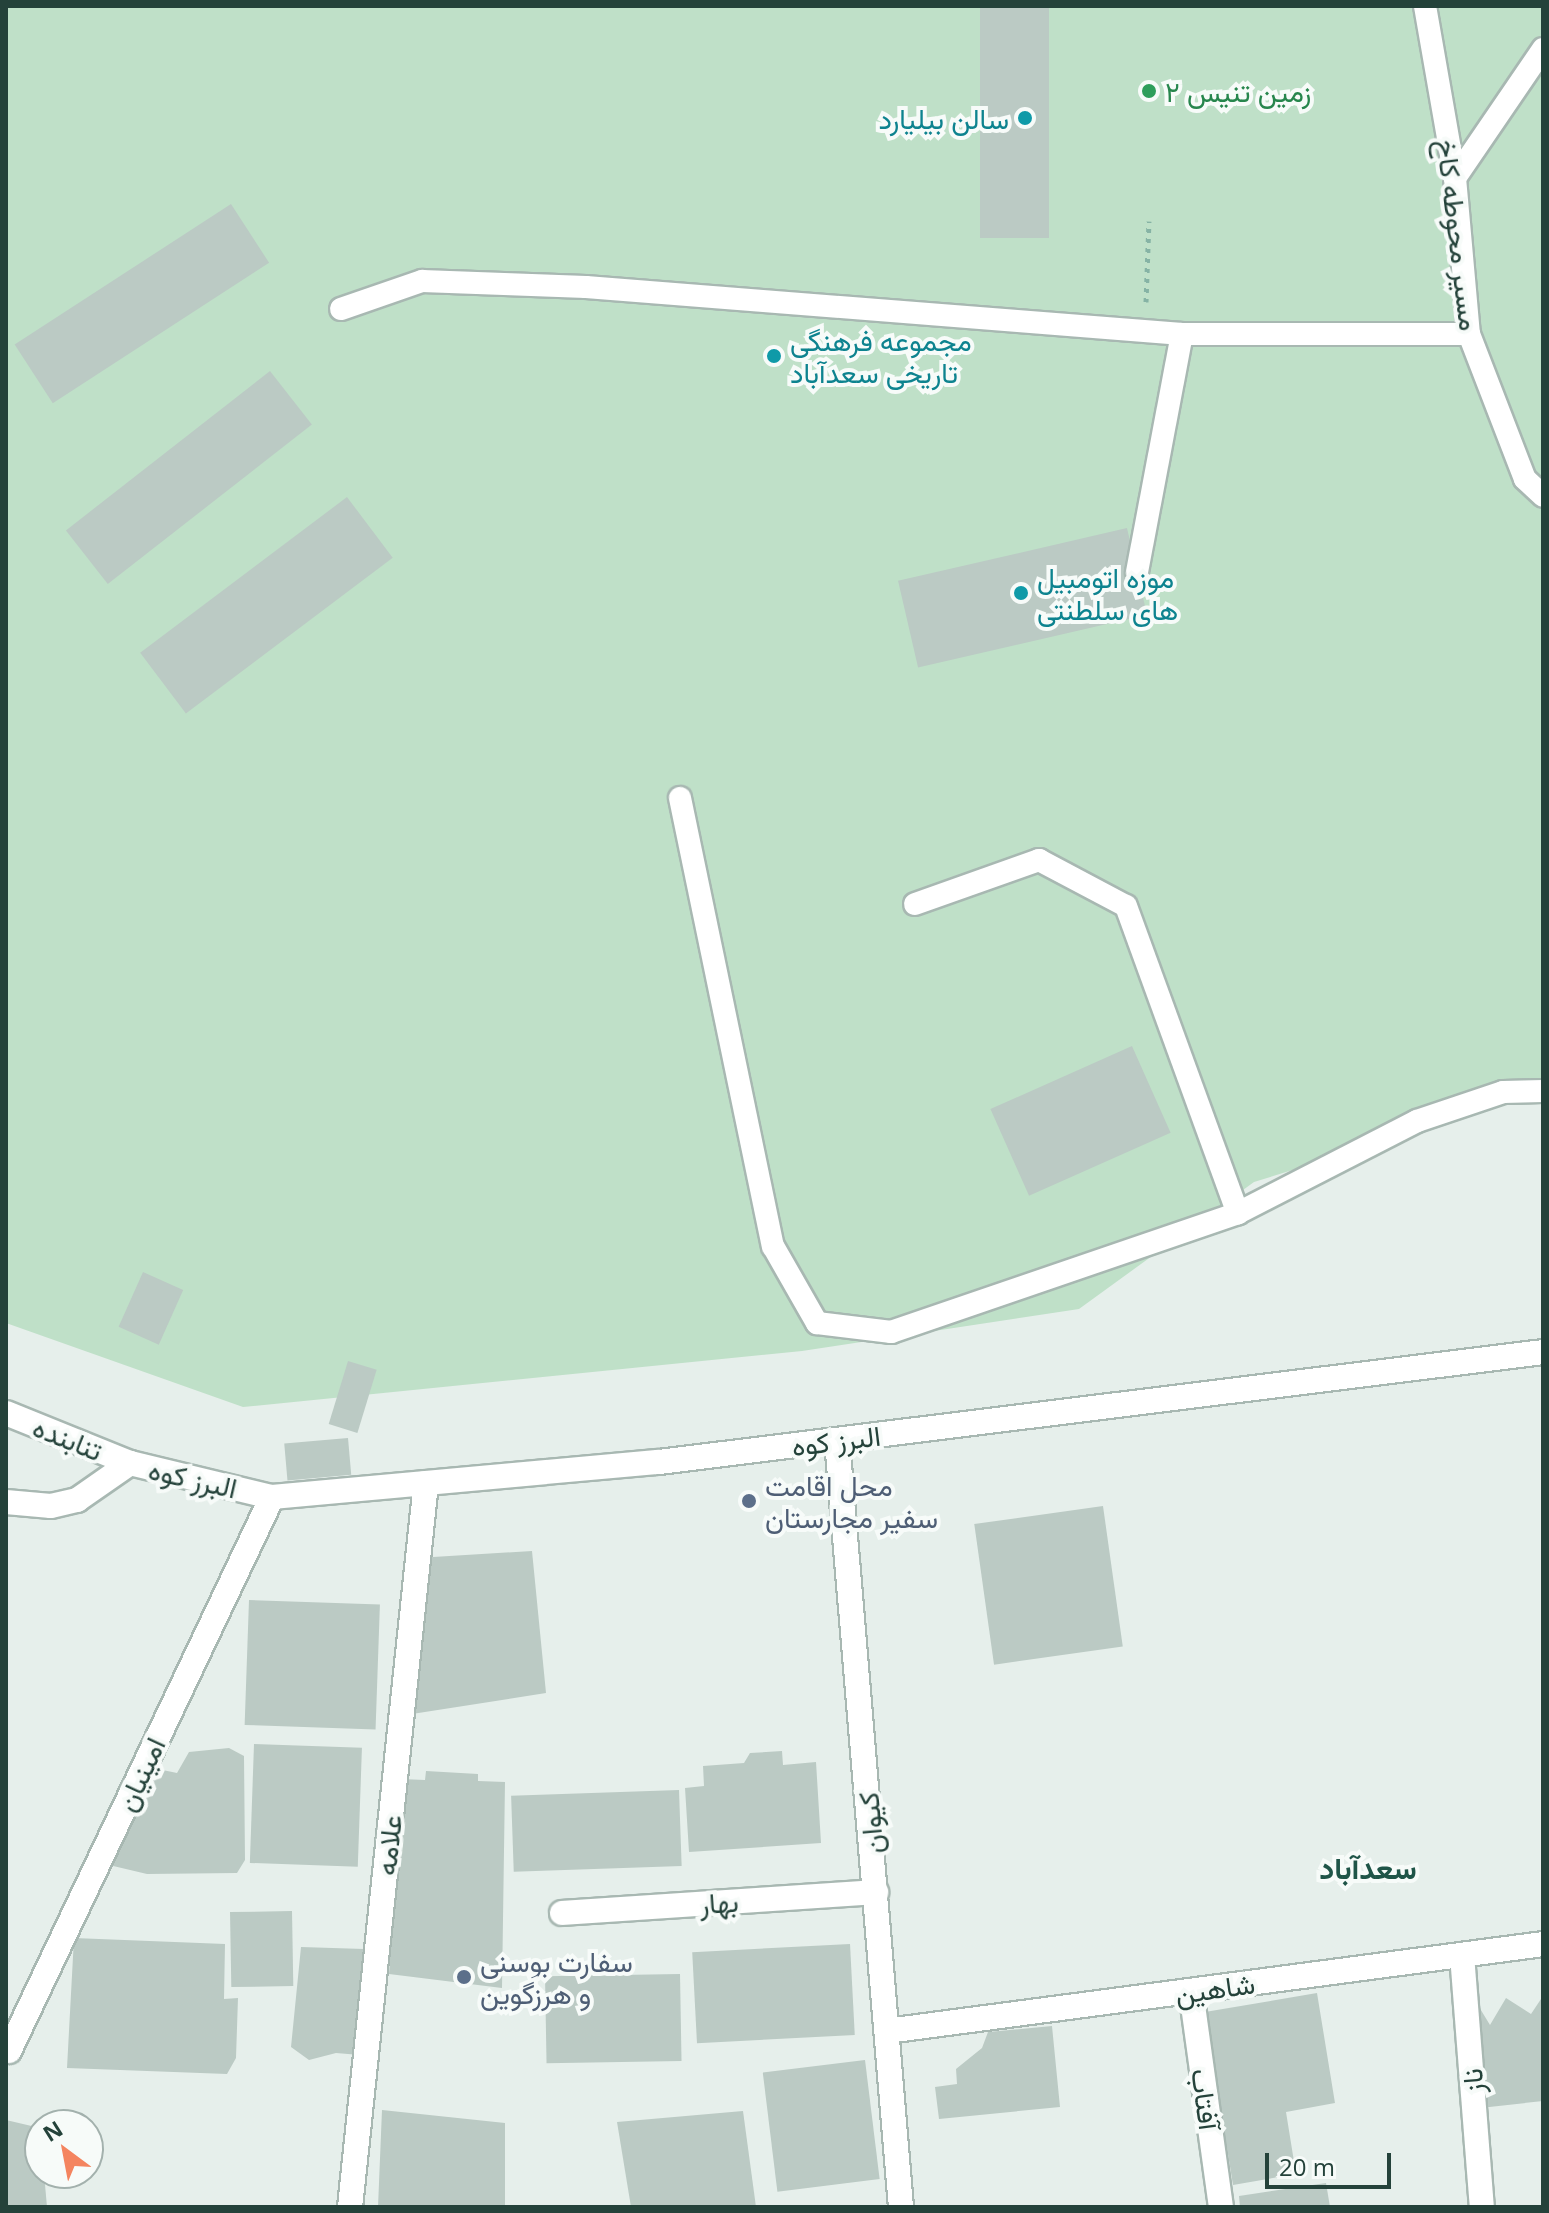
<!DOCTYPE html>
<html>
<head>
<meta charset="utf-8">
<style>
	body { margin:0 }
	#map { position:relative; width:1549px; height:2213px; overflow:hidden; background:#e6efeb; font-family:"Open Sans",Vazirmatn,sans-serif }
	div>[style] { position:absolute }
	.green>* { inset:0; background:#bfe0c8 }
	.building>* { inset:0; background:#bbcac4; transform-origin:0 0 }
	.path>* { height:5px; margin-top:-2.5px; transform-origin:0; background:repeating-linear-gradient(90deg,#86b3a5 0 4px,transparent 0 10px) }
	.roads { filter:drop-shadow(2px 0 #a8b8b2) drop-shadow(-2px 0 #a8b8b2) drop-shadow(0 2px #a8b8b2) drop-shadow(0 -2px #a8b8b2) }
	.lane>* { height:22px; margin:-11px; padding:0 11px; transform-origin:11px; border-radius:11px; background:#fff }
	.street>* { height:24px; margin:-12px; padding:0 12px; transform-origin:12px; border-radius:12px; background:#fff }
	.dots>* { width:22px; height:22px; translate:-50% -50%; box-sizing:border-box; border:4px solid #f7fbf9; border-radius:50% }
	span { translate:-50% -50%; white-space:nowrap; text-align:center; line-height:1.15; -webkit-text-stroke:8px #f7fbf9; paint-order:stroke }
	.leisure-label { font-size:28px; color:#27864d }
	.left { translate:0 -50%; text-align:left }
	.culture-label { font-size:28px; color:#0d838f }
	.right { translate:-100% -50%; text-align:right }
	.street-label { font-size:28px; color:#24423a }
	.service-label { font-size:28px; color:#4e5e75 }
	.neighbourhood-label { font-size:30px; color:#1f5548; font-weight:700 }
	.frame { position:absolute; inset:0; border:8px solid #24423a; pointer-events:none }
	.north { position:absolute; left:24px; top:2109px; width:80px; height:80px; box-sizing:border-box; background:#f7fbf9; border:2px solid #a3b1ad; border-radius:50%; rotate:328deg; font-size:22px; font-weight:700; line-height:32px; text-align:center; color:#24423a }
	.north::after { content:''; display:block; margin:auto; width:28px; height:36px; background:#f4845f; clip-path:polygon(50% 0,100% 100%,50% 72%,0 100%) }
	.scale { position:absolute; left:1265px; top:2153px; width:126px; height:36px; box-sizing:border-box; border:4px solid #24423a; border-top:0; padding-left:10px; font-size:24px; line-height:28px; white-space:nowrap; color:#24423a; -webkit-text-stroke:6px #f7fbf9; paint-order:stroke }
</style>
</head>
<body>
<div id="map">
	<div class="green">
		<div style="clip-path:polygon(6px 6px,1543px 6px,1543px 1092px,1254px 1182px,1079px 1309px,802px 1351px,243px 1407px,6px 1323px)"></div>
	</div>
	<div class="building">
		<div style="left:980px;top:6px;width:69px;height:232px"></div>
		<div style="left:231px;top:204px;width:70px;height:258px;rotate:57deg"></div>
		<div style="left:270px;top:371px;width:68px;height:259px;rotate:52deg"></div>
		<div style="left:347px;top:497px;width:76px;height:259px;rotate:53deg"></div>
		<div style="left:1127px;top:528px;width:89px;height:235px;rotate:77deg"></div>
		<div style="left:1132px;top:1046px;width:95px;height:155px;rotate:66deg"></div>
		<div style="left:143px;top:1272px;width:44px;height:60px;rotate:24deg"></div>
		<div style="left:348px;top:1361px;width:30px;height:66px;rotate:17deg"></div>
		<div style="left:348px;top:1438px;width:37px;height:64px;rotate:85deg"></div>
		<div style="left:1103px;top:1506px;width:142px;height:130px;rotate:82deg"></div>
		<div style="clip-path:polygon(532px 1551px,546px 1693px,412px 1714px,417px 1558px)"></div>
		<div style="left:249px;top:1600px;width:131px;height:125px;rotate:2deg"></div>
		<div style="left:254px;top:1744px;width:108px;height:119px;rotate:2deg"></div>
		<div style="clip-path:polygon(229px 1748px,244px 1756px,245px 1860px,237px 1873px,147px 1874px,109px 1865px,153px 1768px,177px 1773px,189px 1752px)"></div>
		<div style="clip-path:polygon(782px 1751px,783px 1765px,816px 1762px,821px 1843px,689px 1852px,685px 1788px,704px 1786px,703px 1766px,744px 1763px,750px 1753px)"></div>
		<div style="clip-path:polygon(426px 1771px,478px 1774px,478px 1781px,505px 1782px,502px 1988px,389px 1974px,401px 1779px,425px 1780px)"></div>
		<div style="left:679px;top:1790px;width:76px;height:168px;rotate:88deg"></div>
		<div style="left:292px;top:1911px;width:75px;height:62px;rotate:89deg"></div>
		<div style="clip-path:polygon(74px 1938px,225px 1944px,224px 1999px,238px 1998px,236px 2058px,227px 2074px,67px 2068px)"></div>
		<div style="left:850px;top:1944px;width:91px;height:158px;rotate:87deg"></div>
		<div style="clip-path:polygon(301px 1947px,364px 1949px,360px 2055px,336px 2053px,309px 2060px,291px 2047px)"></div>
		<div style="left:680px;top:1974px;width:87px;height:135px;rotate:89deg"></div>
		<div style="clip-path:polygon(1317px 1993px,1335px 2103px,1286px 2112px,1296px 2174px,1233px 2185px,1205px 2012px)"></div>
		<div style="clip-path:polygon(1543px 1996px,1543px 2101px,1471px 2109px,1476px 2002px,1490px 2025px,1506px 1998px,1531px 2014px)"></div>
		<div style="clip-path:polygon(1052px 2026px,1060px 2107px,939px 2119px,935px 2087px,957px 2084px,956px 2069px,982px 2048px,988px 2032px)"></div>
		<div style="left:865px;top:2060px;width:120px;height:103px;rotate:83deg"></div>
		<div style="clip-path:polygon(382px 2110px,505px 2123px,505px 2207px,378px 2207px)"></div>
		<div style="clip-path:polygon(743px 2111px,756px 2207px,631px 2207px,617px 2122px)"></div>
		<div style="clip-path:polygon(6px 2120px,40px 2128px,47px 2207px,6px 2207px)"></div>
		<div style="clip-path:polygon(1326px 2183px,1330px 2207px,1240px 2207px,1239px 2196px)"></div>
	</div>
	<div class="path">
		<div style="left:1146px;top:302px;width:81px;rotate:-87.9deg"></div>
	</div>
	<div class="roads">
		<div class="lane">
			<div style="left:1425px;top:6px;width:175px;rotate:80.1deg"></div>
			<div style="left:1455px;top:178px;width:157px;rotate:84.9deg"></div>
			<div style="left:1469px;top:334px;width:155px;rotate:68.9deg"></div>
			<div style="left:1525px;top:479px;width:25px;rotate:43deg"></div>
			<div style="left:1455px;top:178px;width:156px;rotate:-55.7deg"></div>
			<div style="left:341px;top:309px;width:86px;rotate:-19.1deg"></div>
			<div style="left:422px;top:281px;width:164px;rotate:2.1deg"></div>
			<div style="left:586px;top:287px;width:598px;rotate:4.51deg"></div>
			<div style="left:1182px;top:334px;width:287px"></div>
			<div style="left:1137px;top:572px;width:242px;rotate:-79.3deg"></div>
			<div style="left:680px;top:798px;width:458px;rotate:78.3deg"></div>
			<div style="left:773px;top:1246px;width:89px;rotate:60.3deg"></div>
			<div style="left:817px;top:1323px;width:75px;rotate:6.9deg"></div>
			<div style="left:891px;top:1332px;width:367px;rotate:-18.9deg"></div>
			<div style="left:915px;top:904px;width:132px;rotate:-19.5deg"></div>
			<div style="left:1039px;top:860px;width:98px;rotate:27.9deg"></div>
			<div style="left:1126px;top:906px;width:327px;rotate:70deg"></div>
			<div style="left:1238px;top:1213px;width:201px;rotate:-27.2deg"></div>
			<div style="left:1417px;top:1121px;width:91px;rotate:-18.6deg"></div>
			<div style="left:1503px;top:1092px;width:40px;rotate:-1.4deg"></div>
		</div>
		<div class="street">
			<div style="left:6px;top:1413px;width:134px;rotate:22deg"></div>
			<div style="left:130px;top:1463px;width:146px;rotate:13.5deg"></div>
			<div style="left:272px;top:1497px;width:389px;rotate:-5.2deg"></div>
			<div style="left:659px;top:1462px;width:891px;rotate:-7.09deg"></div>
			<div style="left:837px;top:1440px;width:770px;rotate:85.23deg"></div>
			<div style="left:6px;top:1502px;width:45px;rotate:5.1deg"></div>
			<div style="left:51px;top:1506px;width:27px;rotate:-13deg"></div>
			<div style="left:77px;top:1500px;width:65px;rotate:-34.9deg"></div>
			<div style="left:562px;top:1913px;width:315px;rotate:-3.8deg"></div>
			<div style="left:1462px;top:1955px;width:253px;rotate:85.5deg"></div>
			<div style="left:1191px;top:1991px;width:218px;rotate:82.1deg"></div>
			<div style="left:887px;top:2031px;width:662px;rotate:-7.55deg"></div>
			<div style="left:9px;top:2051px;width:613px;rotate:-64.6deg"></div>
			<div style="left:350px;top:2207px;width:728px;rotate:-84.01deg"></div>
		</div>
	</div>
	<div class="dots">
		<div style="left:1149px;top:91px;background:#2e9e5b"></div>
		<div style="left:1025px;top:118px;background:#0f9aa8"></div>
		<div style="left:774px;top:356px;background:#0f9aa8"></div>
		<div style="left:1021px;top:593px;background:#0f9aa8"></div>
		<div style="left:749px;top:1501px;background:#5c6f8a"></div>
		<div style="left:464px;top:1977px;background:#5c6f8a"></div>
	</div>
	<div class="leisure-label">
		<span class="left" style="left:1165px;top:91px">زمین تنیس ۲</span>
	</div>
	<div class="culture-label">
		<span class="right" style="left:1009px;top:118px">سالن بیلیارد</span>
		<span class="left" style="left:790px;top:356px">مجموعه فرهنگی<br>تاریخی سعدآباد</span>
		<span class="left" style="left:1037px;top:593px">موزه اتومبیل<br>های سلطنتی</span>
	</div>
	<div class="street-label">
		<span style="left:1459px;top:235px;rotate:83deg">مسیر محوطه کاخ</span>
		<span style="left:68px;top:1438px;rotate:22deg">تنابنده</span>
		<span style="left:836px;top:1440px;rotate:-7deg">البرز کوه</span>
		<span style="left:193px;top:1478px;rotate:13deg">البرز کوه</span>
		<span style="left:140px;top:1774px;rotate:-65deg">امینیان</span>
		<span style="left:870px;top:1823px;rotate:-95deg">کیوان</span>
		<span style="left:388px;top:1845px;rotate:-84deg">علامه</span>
		<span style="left:719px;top:1902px;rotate:-4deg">بهار</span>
		<span style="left:1215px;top:1988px;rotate:-8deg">شاهین</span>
		<span style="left:1472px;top:2081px;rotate:-94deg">ناز</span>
		<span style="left:1206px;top:2099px;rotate:82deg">آفتاب</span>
	</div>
	<div class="service-label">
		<span class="left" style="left:765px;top:1501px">محل اقامت<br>سفیر مجارستان</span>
		<span class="left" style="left:480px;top:1977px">سفارت بوسنی<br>و هرزگوین</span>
	</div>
	<div class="neighbourhood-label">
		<span style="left:1368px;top:1868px">سعدآباد</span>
	</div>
	<div class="frame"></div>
	<div class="north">N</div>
	<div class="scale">20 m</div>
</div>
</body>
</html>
